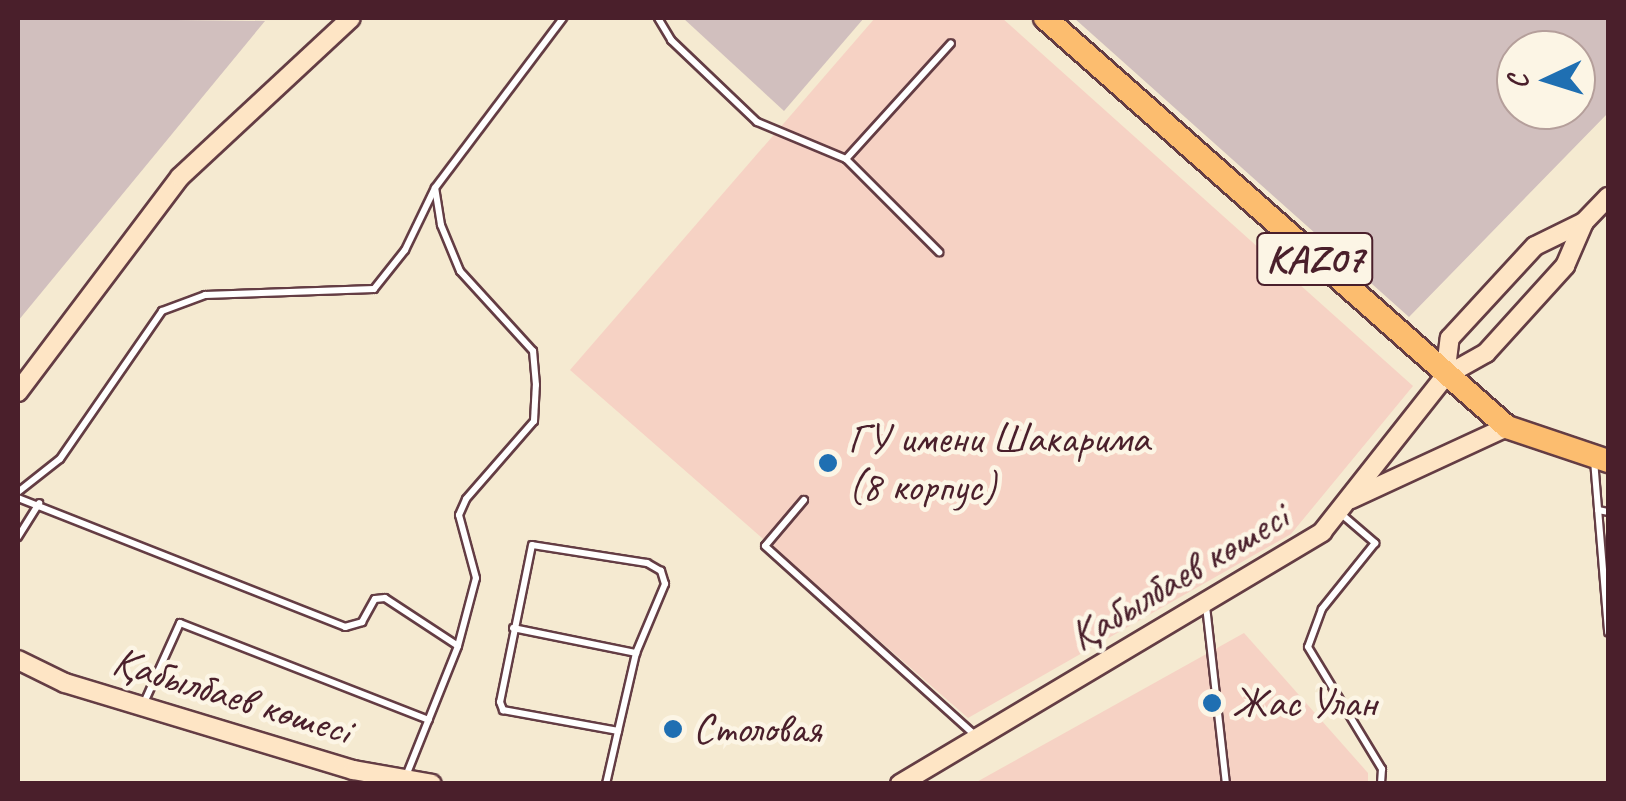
<!DOCTYPE html>
<html>
<head>
<meta charset="utf-8">
<style>
	body { margin:0 }
	#map { position:relative; width:1626px; height:801px; overflow:hidden; background:#f5ead1; font-family:Caveat,sans-serif }
	div>[style] { position:absolute }
	.built>* { inset:0; background:#f6d2c4 }
	.industrial>* { inset:0; background:#d1bfbe }
	.roads { filter:drop-shadow(2px 0 #643d44) drop-shadow(-2px 0 #643d44) drop-shadow(0 2px #643d44) drop-shadow(0 -2px #643d44) }
	.lane>* { height:6px; margin:-3px; padding:0 3px; transform-origin:3px; border-radius:3px; background:#fff }
	.secondary>* { height:18px; margin:-9px; padding:0 9px; transform-origin:9px; border-radius:9px; background:#fee5c5 }
	.highway>* { height:22px; margin:-11px; padding:0 11px; transform-origin:11px; border-radius:11px; background:#fcbd6f }
	.dots>* { width:28px; height:28px; translate:-50% -50%; box-sizing:border-box; border:5px solid #fcf5e5; border-radius:50% }
	span { translate:-50% -50%; white-space:nowrap; text-align:center; line-height:1.15; -webkit-text-stroke:9px #fcf5e5; paint-order:stroke }
	.shield-label span { padding:2px 8px; background:#fcf5e5; border:2px solid; border-radius:8px; -webkit-text-stroke-width:0 }
	.shield-label { font-size:40px; color:#4a1f2b; font-weight:700 }
	.poi-label { font-size:42px; color:#4a1f2b }
	.left { translate:0 -50%; text-align:left }
	.street-label { font-size:42px; color:#4a1f2b }
	.frame { position:absolute; inset:0; border:20px solid #4a1f2b; pointer-events:none }
	.north { position:absolute; left:1496px; top:30px; width:100px; height:100px; box-sizing:border-box; background:#fcf5e5; border:2px solid #b59f9b; border-radius:50%; rotate:266deg; font-size:28px; font-weight:700; line-height:40px; text-align:center; color:#4a1f2b }
	.north::after { content:''; display:block; margin:auto; width:35px; height:45px; background:#1f6fb2; clip-path:polygon(50% 0,100% 100%,50% 72%,0 100%) }
</style>
</head>
<body>
<div id="map">
	<div class="built">
		<div style="clip-path:polygon(875px 18px,1002px 18px,1413px 386px,1291px 534px,968px 718px,570px 370px)"></div>
		<div style="clip-path:polygon(1244px 633px,1368px 773px,1368px 783px,973px 784px)"></div>
	</div>
	<div class="industrial">
		<div style="clip-path:polygon(18px 18px,265px 21px,18px 321px)"></div>
		<div style="clip-path:polygon(683px 18px,864px 18px,784px 111px)"></div>
		<div style="clip-path:polygon(evenodd,1074px 18px,1608px 18px,1608px 113px,1409px 317px,1074px 18px,1516px 50px,1576px 50px,1576px 110px,1516px 110px,1516px 50px)"></div>
	</div>
	<div class="roads">
		<div class="lane">
			<div style="left:658px;top:18px;width:26px;rotate:59deg"></div>
			<div style="left:671px;top:40px;width:119px;rotate:43.6deg"></div>
			<div style="left:757px;top:122px;width:96px;rotate:22.6deg"></div>
			<div style="left:846px;top:159px;width:132px;rotate:45deg"></div>
			<div style="left:846px;top:159px;width:156px;rotate:-47.8deg"></div>
			<div style="left:1594px;top:460px;width:173px;rotate:85.3deg"></div>
			<div style="left:18px;top:492px;width:53px;rotate:-38.2deg"></div>
			<div style="left:60px;top:459px;width:180px;rotate:-55.4deg"></div>
			<div style="left:162px;top:311px;width:46px;rotate:-20.4deg"></div>
			<div style="left:205px;top:295px;width:169px;rotate:-2deg"></div>
			<div style="left:374px;top:289px;width:50px;rotate:-51.5deg"></div>
			<div style="left:405px;top:250px;width:69px;rotate:-64.2deg"></div>
			<div style="left:435px;top:188px;width:213px;rotate:-53deg"></div>
			<div style="left:18px;top:498px;width:352px;rotate:21.5deg"></div>
			<div style="left:345px;top:627px;width:18px;rotate:-16deg"></div>
			<div style="left:362px;top:622px;width:26px;rotate:-61deg"></div>
			<div style="left:375px;top:599px;width:10px;rotate:-6deg"></div>
			<div style="left:385px;top:598px;width:87px;rotate:33.3deg"></div>
			<div style="left:804px;top:500px;width:60px;rotate:130.3deg"></div>
			<div style="left:765px;top:546px;width:285px;rotate:42deg"></div>
			<div style="left:1598px;top:510px;width:10px;rotate:11deg"></div>
			<div style="left:1339px;top:512px;width:48px;rotate:40.7deg"></div>
			<div style="left:1375px;top:543px;width:85px;rotate:128.8deg"></div>
			<div style="left:1322px;top:609px;width:40px;rotate:110.2deg"></div>
			<div style="left:1308px;top:647px;width:143px;rotate:58.8deg"></div>
			<div style="left:1382px;top:769px;width:15px;rotate:94deg"></div>
			<div style="left:18px;top:537px;width:40px;rotate:-58deg"></div>
			<div style="left:1206px;top:606px;width:179px;rotate:83.6deg"></div>
			<div style="left:513px;top:628px;width:126px;rotate:11.5deg"></div>
			<div style="left:143px;top:705px;width:90px;rotate:-65.7deg"></div>
			<div style="left:180px;top:623px;width:267px;rotate:21.3deg"></div>
			<div style="left:406px;top:776px;width:140px;rotate:-68.2deg"></div>
			<div style="left:458px;top:646px;width:70px;rotate:-75.2deg"></div>
			<div style="left:476px;top:578px;width:65px;rotate:-105.1deg"></div>
			<div style="left:459px;top:515px;width:17px;rotate:-66deg"></div>
			<div style="left:466px;top:499px;width:103px;rotate:-48.9deg"></div>
			<div style="left:534px;top:421px;width:36px;rotate:-87deg"></div>
			<div style="left:536px;top:385px;width:34px;rotate:-95deg"></div>
			<div style="left:533px;top:351px;width:108px;rotate:-132.4deg"></div>
			<div style="left:460px;top:271px;width:50px;rotate:-112.4deg"></div>
			<div style="left:441px;top:225px;width:36px;rotate:-99deg"></div>
			<div style="left:606px;top:784px;width:54px;rotate:-77.2deg"></div>
			<div style="left:618px;top:731px;width:80px;rotate:-77deg"></div>
			<div style="left:636px;top:653px;width:75px;rotate:-67.2deg"></div>
			<div style="left:665px;top:584px;width:14px;rotate:-107deg"></div>
			<div style="left:661px;top:571px;width:16px;rotate:-150deg"></div>
			<div style="left:647px;top:563px;width:116px;rotate:-171.1deg"></div>
			<div style="left:532px;top:545px;width:160px;rotate:101.5deg"></div>
			<div style="left:500px;top:702px;width:9px;rotate:69deg"></div>
			<div style="left:503px;top:710px;width:117px;rotate:10.3deg"></div>
		</div>
		<div class="secondary">
			<div style="left:1445px;top:376px;width:38px;rotate:-83deg"></div>
			<div style="left:1450px;top:338px;width:125px;rotate:-47.3deg"></div>
			<div style="left:1535px;top:246px;width:55px;rotate:-26.1deg"></div>
			<div style="left:18px;top:392px;width:269px;rotate:-53deg"></div>
			<div style="left:180px;top:177px;width:233px;rotate:-42.9deg"></div>
			<div style="left:1351px;top:499px;width:172px;rotate:-24.8deg"></div>
			<div style="left:18px;top:660px;width:52px;rotate:26.1deg"></div>
			<div style="left:65px;top:683px;width:301px;rotate:16.8deg"></div>
			<div style="left:353px;top:770px;width:80px;rotate:10deg"></div>
			<div style="left:900px;top:784px;width:492px;rotate:-30.8deg"></div>
			<div style="left:1322px;top:532px;width:199px;rotate:-51.7deg"></div>
			<div style="left:1445px;top:376px;width:47px;rotate:-29.3deg"></div>
			<div style="left:1486px;top:353px;width:118px;rotate:-47.8deg"></div>
			<div style="left:1565px;top:266px;width:48px;rotate:-66.6deg"></div>
			<div style="left:1584px;top:222px;width:35px;rotate:-46deg"></div>
		</div>
		<div class="highway">
			<div style="left:1045px;top:18px;width:617px;rotate:41.52deg"></div>
			<div style="left:1507px;top:427px;width:107px;rotate:18.6deg"></div>
		</div>
	</div>
	<div class="dots">
		<div style="left:828px;top:463px;background:#1f6fb2"></div>
		<div style="left:1212px;top:703px;background:#1f6fb2"></div>
		<div style="left:673px;top:729px;background:#1f6fb2"></div>
	</div>
	<div class="shield-label">
		<span style="left:1315px;top:259px">KAZ07</span>
	</div>
	<div class="poi-label">
		<span class="left" style="left:848px;top:463px">ГУ имени Шакарима<br>(8 корпус)</span>
		<span class="left" style="left:1232px;top:703px">Жас Улан</span>
		<span class="left" style="left:693px;top:729px">Столовая</span>
	</div>
	<div class="street-label">
		<span style="left:1179px;top:577px;rotate:-31deg">Қабылбаев көшесі</span>
		<span style="left:232px;top:696px;rotate:17deg">Қабылбаев көшесі</span>
	</div>
	<div class="frame"></div>
	<div class="north">С</div>
</div>
</body>
</html>
